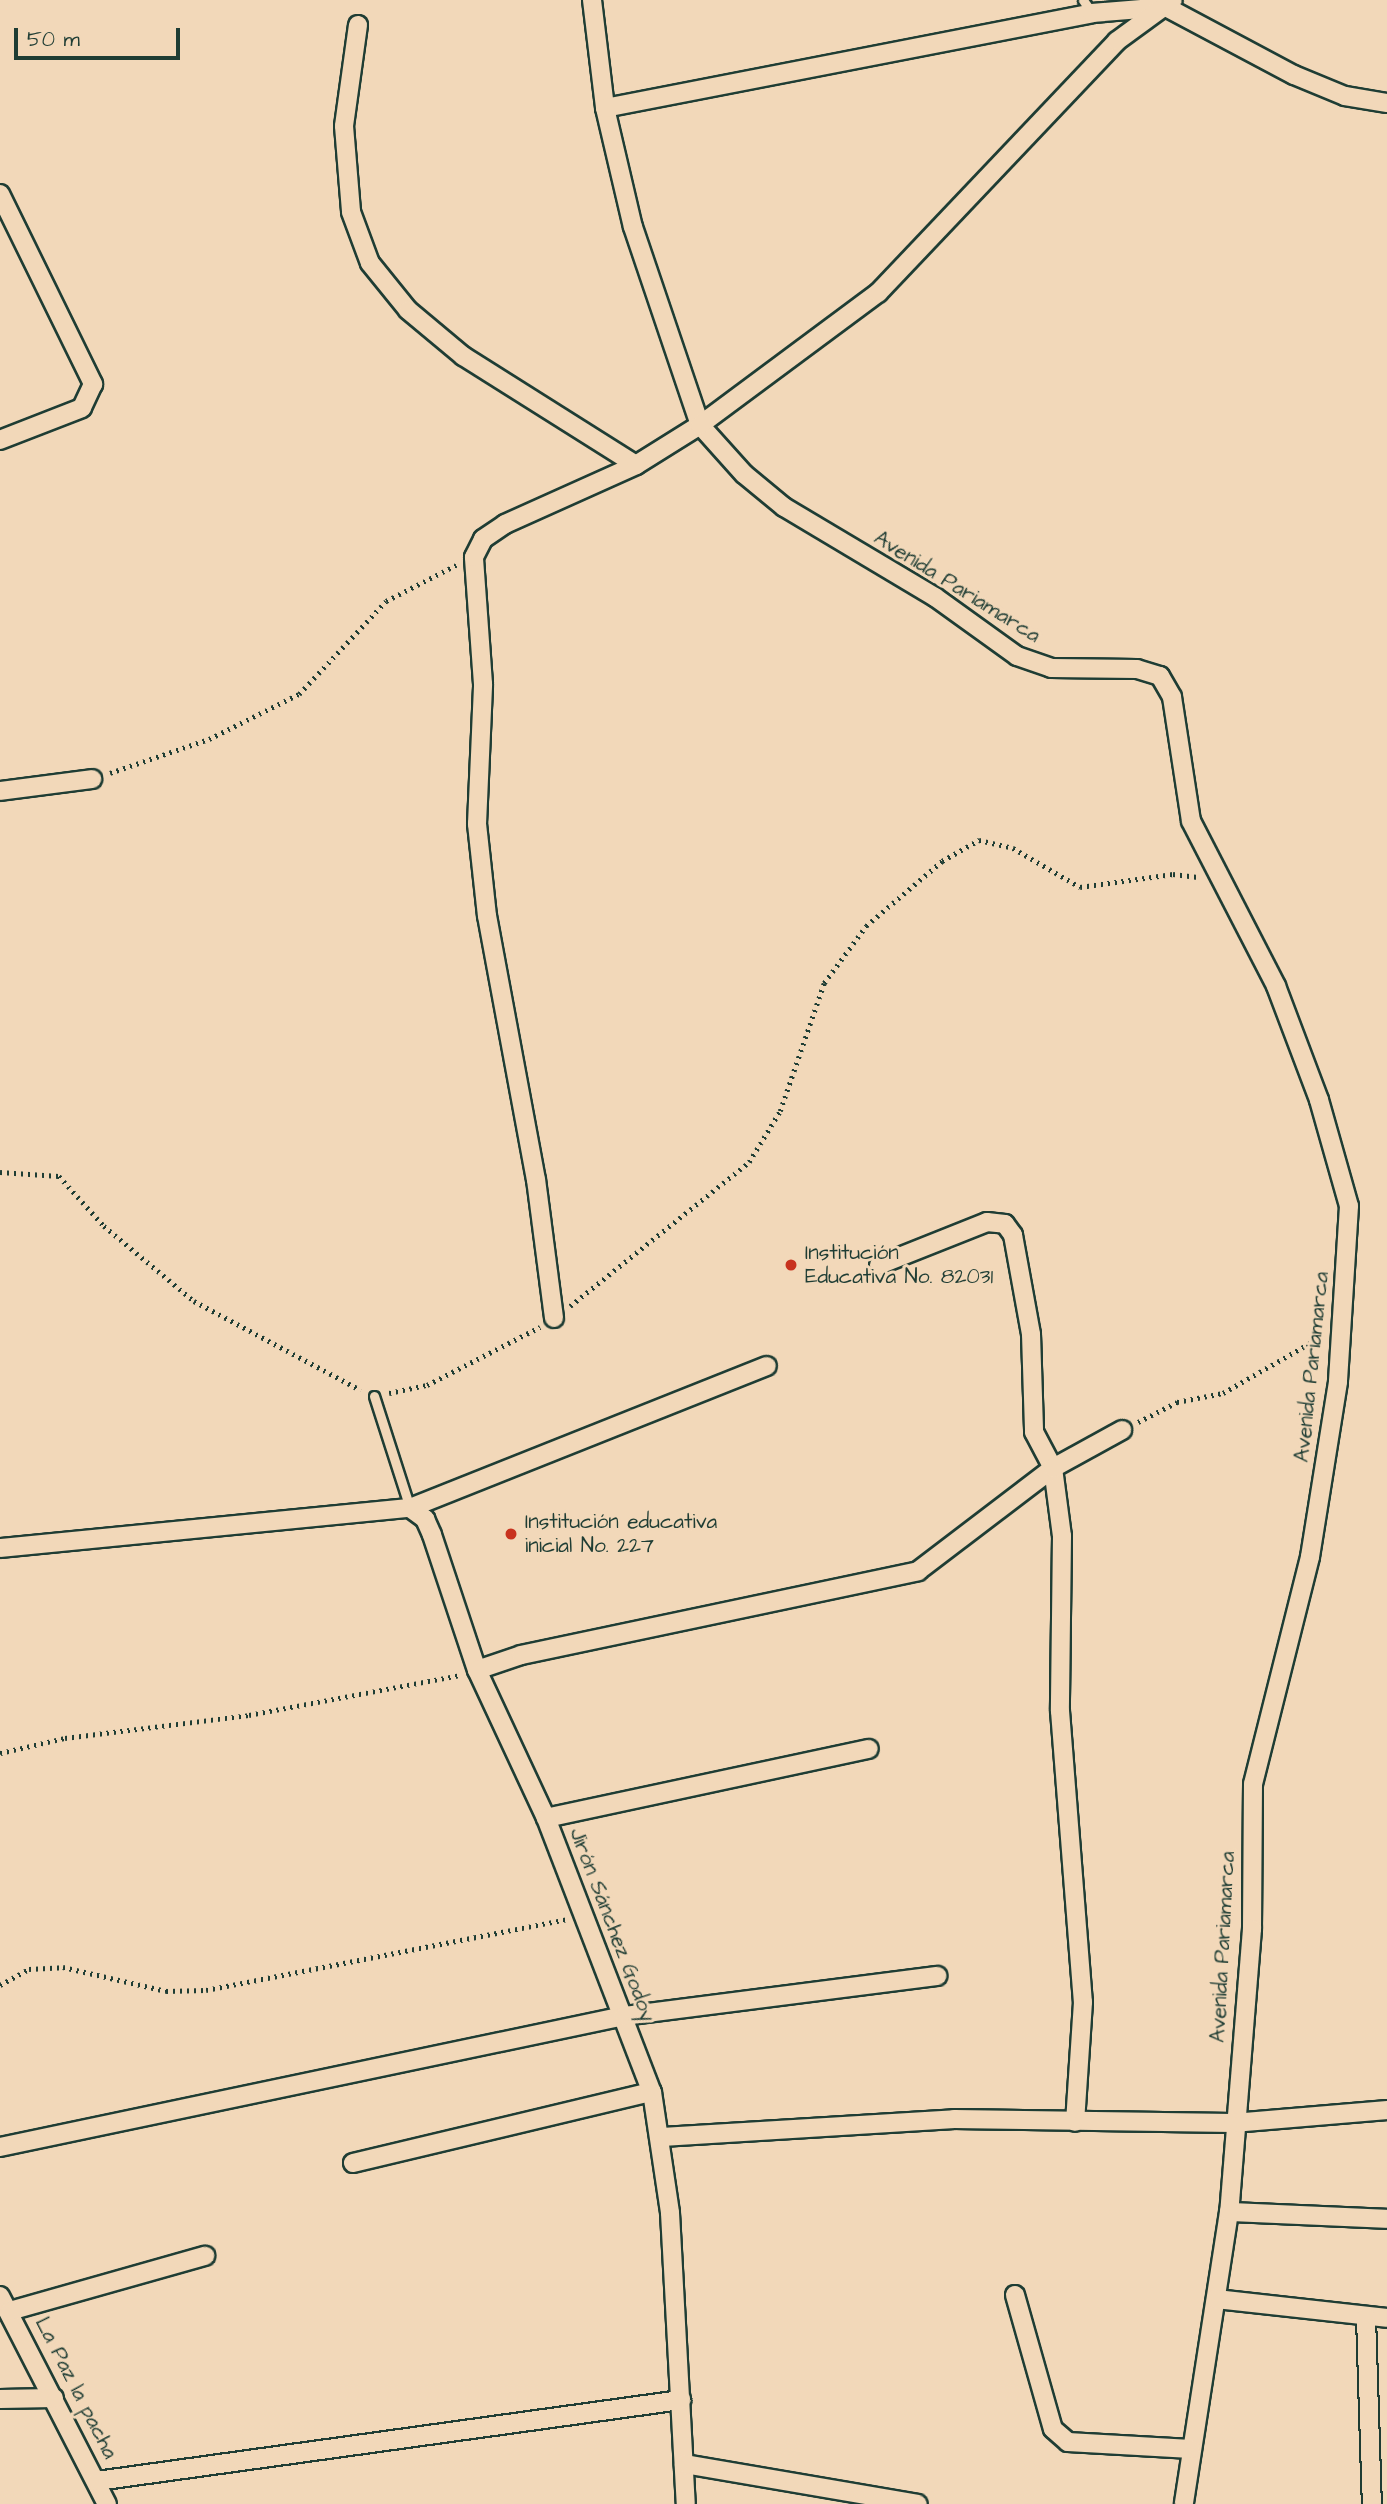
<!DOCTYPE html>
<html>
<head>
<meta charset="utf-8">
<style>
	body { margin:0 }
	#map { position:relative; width:1387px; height:2504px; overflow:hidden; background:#f2d8b9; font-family:"Architects Daughter",sans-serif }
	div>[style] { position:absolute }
	.path>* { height:4.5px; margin-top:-2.25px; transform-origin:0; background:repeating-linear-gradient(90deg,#1f3d34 0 2px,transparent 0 7px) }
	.roads { filter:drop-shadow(2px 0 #1f3d34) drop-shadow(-2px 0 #1f3d34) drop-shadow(0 2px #1f3d34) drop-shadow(0 -2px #1f3d34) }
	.lane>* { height:9px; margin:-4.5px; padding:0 4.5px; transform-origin:4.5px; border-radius:4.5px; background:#f2d8b9 }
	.street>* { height:18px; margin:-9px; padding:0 9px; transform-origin:9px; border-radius:9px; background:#f2d8b9 }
	.dots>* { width:19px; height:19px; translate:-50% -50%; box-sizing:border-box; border:4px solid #f2d8b9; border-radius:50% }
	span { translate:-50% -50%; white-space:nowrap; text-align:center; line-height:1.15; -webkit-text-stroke:6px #f2d8b9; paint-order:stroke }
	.street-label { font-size:21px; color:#1f3d34 }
	.poi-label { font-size:21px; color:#1f3d34 }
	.left { translate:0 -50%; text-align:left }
	.scale { position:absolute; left:14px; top:28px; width:166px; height:32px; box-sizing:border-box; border:4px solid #1f3d34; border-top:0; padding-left:9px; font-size:21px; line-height:24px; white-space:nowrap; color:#1f3d34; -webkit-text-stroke:5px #f2d8b9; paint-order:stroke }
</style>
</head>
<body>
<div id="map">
	<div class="path">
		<div style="left:110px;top:773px;width:105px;rotate:-19deg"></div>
		<div style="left:209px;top:739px;width:101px;rotate:-26.6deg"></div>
		<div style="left:299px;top:694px;width:127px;rotate:-46.9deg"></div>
		<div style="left:386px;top:601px;width:79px;rotate:-27.2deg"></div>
		<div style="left:0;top:1172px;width:59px;rotate:3.9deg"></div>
		<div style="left:59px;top:1176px;width:67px;rotate:48deg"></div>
		<div style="left:104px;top:1226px;width:117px;rotate:39.8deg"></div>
		<div style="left:194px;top:1301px;width:189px;rotate:28.1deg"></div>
		<div style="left:570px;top:1306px;width:230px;rotate:-38.8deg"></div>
		<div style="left:749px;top:1162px;width:60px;rotate:-58.7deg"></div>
		<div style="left:780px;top:1111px;width:135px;rotate:-71deg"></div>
		<div style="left:824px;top:983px;width:71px;rotate:-53.6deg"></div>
		<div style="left:866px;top:926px;width:100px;rotate:-40.5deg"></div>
		<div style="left:942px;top:861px;width:43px;rotate:-29.6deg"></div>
		<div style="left:979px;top:840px;width:35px;rotate:13deg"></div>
		<div style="left:1013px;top:848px;width:78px;rotate:30.2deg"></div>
		<div style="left:1080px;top:887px;width:94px;rotate:-8deg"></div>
		<div style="left:1173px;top:874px;width:25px;rotate:7deg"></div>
		<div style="left:389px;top:1393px;width:39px;rotate:-12deg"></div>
		<div style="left:427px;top:1385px;width:127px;rotate:-27.2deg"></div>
		<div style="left:1138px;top:1422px;width:44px;rotate:-27.1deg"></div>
		<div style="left:1177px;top:1402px;width:47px;rotate:-11.1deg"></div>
		<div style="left:1223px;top:1393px;width:114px;rotate:-29.9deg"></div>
		<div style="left:0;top:1753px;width:67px;rotate:-13deg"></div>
		<div style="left:65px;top:1738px;width:185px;rotate:-7.1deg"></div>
		<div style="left:249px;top:1715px;width:216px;rotate:-10.7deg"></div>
		<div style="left:0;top:1985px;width:33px;rotate:-29deg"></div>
		<div style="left:29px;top:1969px;width:34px;rotate:-3deg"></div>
		<div style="left:63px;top:1967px;width:106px;rotate:13.1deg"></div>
		<div style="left:166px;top:1991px;width:40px;rotate:-1.4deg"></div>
		<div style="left:206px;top:1990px;width:368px;rotate:-11.1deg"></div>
	</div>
	<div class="roads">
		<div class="lane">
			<div style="left:1083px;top:0;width:16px;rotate:55deg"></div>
			<div style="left:374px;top:1396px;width:118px;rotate:72.2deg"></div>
		</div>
		<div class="street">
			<div style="left:592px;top:0;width:109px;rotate:83.1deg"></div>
			<div style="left:605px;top:108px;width:122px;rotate:76.8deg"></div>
			<div style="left:633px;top:227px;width:209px;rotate:71.3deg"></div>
			<div style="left:700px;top:425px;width:66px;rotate:48.1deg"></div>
			<div style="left:744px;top:474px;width:52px;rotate:39.5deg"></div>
			<div style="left:784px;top:507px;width:176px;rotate:30.8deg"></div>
			<div style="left:935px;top:597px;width:101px;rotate:35.7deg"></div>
			<div style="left:1017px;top:656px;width:36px;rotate:19deg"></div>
			<div style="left:1051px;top:668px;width:86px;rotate:0.7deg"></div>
			<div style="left:1137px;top:669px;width:24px;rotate:17deg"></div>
			<div style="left:1160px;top:676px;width:24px;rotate:60deg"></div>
			<div style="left:1172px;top:697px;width:125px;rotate:81.3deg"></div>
			<div style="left:1191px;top:821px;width:186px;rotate:62.7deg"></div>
			<div style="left:1276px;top:986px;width:122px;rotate:69.3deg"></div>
			<div style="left:1319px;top:1100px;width:110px;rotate:74.2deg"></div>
			<div style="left:1349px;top:1206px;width:176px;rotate:93.6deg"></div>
			<div style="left:1338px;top:1382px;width:177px;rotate:99.1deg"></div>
			<div style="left:1310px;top:1557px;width:234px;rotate:104.1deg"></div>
			<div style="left:1253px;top:1784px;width:145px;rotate:90.4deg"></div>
			<div style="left:1252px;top:1929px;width:284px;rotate:94.6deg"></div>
			<div style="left:1229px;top:2212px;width:295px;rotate:98.8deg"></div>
			<div style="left:358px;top:25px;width:102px;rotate:97.9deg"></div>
			<div style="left:344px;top:126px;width:86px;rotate:85.3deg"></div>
			<div style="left:351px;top:212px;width:54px;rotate:69.6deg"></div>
			<div style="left:370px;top:263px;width:60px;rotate:51deg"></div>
			<div style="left:408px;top:310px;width:72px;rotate:39.9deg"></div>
			<div style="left:463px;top:356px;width:204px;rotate:32.2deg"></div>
			<div style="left:605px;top:108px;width:496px;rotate:-11deg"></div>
			<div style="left:1092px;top:13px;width:74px;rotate:-4.6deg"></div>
			<div style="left:1166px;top:7px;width:145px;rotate:28deg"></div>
			<div style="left:1294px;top:75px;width:55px;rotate:22.4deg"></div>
			<div style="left:1345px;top:96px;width:43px;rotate:9.5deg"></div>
			<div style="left:0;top:194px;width:212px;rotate:63.9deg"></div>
			<div style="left:93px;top:384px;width:26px;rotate:115deg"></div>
			<div style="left:82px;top:408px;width:88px;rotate:158.7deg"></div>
			<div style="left:0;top:791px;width:93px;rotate:-7.4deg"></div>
			<div style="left:879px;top:1265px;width:116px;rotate:-21.7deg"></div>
			<div style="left:987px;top:1222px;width:18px;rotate:6deg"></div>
			<div style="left:1005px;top:1224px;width:14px;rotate:54deg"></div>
			<div style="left:1013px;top:1235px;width:101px;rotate:79.7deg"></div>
			<div style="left:1031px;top:1334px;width:98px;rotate:88.2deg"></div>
			<div style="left:1034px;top:1432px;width:41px;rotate:62.2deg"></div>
			<div style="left:1053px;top:1468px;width:69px;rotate:82.5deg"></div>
			<div style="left:1062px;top:1536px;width:175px;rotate:90.7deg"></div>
			<div style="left:1060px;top:1711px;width:292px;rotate:85.5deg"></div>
			<div style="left:1083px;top:2002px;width:120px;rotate:93.8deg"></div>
			<div style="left:554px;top:1318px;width:139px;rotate:-97.4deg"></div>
			<div style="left:536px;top:1180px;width:269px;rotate:-100.5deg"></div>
			<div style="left:487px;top:916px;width:93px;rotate:-96.2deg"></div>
			<div style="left:477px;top:824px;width:140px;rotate:-87.5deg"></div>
			<div style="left:483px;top:684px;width:127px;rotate:-94.1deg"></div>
			<div style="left:474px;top:557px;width:20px;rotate:-63deg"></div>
			<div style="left:483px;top:539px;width:27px;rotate:-34deg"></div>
			<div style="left:505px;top:524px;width:144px;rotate:-24.2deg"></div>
			<div style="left:636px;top:465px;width:75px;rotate:-32deg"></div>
			<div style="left:700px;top:425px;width:222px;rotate:-36.6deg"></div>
			<div style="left:878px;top:293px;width:347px;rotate:-46.5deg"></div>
			<div style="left:1117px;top:41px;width:69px;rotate:-36.2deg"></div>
			<div style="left:410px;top:1508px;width:19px;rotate:36deg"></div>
			<div style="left:425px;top:1519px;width:17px;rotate:66deg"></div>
			<div style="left:432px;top:1535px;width:142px;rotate:71.6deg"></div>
			<div style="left:477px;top:1670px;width:163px;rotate:65deg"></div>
			<div style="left:546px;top:1818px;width:294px;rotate:68.9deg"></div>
			<div style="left:652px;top:2092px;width:122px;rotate:81.5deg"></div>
			<div style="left:670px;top:2213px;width:291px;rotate:86.9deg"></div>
			<div style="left:0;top:1548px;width:412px;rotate:-5.6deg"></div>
			<div style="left:410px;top:1508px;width:384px;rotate:-21.7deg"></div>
			<div style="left:477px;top:1670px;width:46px;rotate:-18.8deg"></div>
			<div style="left:521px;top:1655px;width:406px;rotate:-11.9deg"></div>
			<div style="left:918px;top:1571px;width:170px;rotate:-37.3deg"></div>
			<div style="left:1053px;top:1468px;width:79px;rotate:-28.8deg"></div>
			<div style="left:546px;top:1818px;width:330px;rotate:-12.1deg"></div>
			<div style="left:662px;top:2137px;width:293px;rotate:-3.5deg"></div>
			<div style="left:954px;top:2119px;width:279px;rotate:0.8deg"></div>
			<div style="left:1233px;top:2123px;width:155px;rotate:-4.8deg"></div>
			<div style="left:0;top:2147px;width:638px;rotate:-11.86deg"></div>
			<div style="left:624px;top:2016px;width:316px;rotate:-7.3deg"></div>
			<div style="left:353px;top:2163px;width:307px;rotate:-13.4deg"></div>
			<div style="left:1229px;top:2212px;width:158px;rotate:2.5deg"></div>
			<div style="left:1015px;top:2295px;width:139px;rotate:74.2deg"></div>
			<div style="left:1053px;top:2429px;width:20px;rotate:41deg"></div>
			<div style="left:1068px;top:2442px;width:123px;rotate:3.3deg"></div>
			<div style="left:0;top:2296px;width:234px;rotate:62.8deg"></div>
			<div style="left:1216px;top:2299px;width:172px;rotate:6.3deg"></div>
			<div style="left:10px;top:2311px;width:203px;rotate:-15.8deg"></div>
			<div style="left:1366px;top:2317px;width:187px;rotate:88.2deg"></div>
			<div style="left:0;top:2399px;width:54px;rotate:-1.1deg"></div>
			<div style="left:684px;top:2464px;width:237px;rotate:9.7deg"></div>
			<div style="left:97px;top:2481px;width:590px;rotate:-7.9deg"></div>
		</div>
	</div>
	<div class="dots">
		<div style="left:791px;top:1265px;background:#c8321e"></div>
		<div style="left:511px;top:1534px;background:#c8321e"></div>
	</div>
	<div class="street-label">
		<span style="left:957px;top:587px;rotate:32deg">Avenida Pariamarca</span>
		<span style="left:1312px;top:1367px;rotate:-84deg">Avenida Pariamarca</span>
		<span style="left:612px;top:1925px;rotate:69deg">Jirón Sánchez Godoy</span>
		<span style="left:1223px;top:1947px;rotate:-87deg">Avenida Pariamarca</span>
		<span style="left:76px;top:2388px;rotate:63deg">La Paz la pacha</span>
	</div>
	<div class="poi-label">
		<span class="left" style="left:805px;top:1265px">Institución<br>Educativa No. 82031</span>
		<span class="left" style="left:525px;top:1534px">Institución educativa<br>inicial No. 227</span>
	</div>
	<div class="scale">50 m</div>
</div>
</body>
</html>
